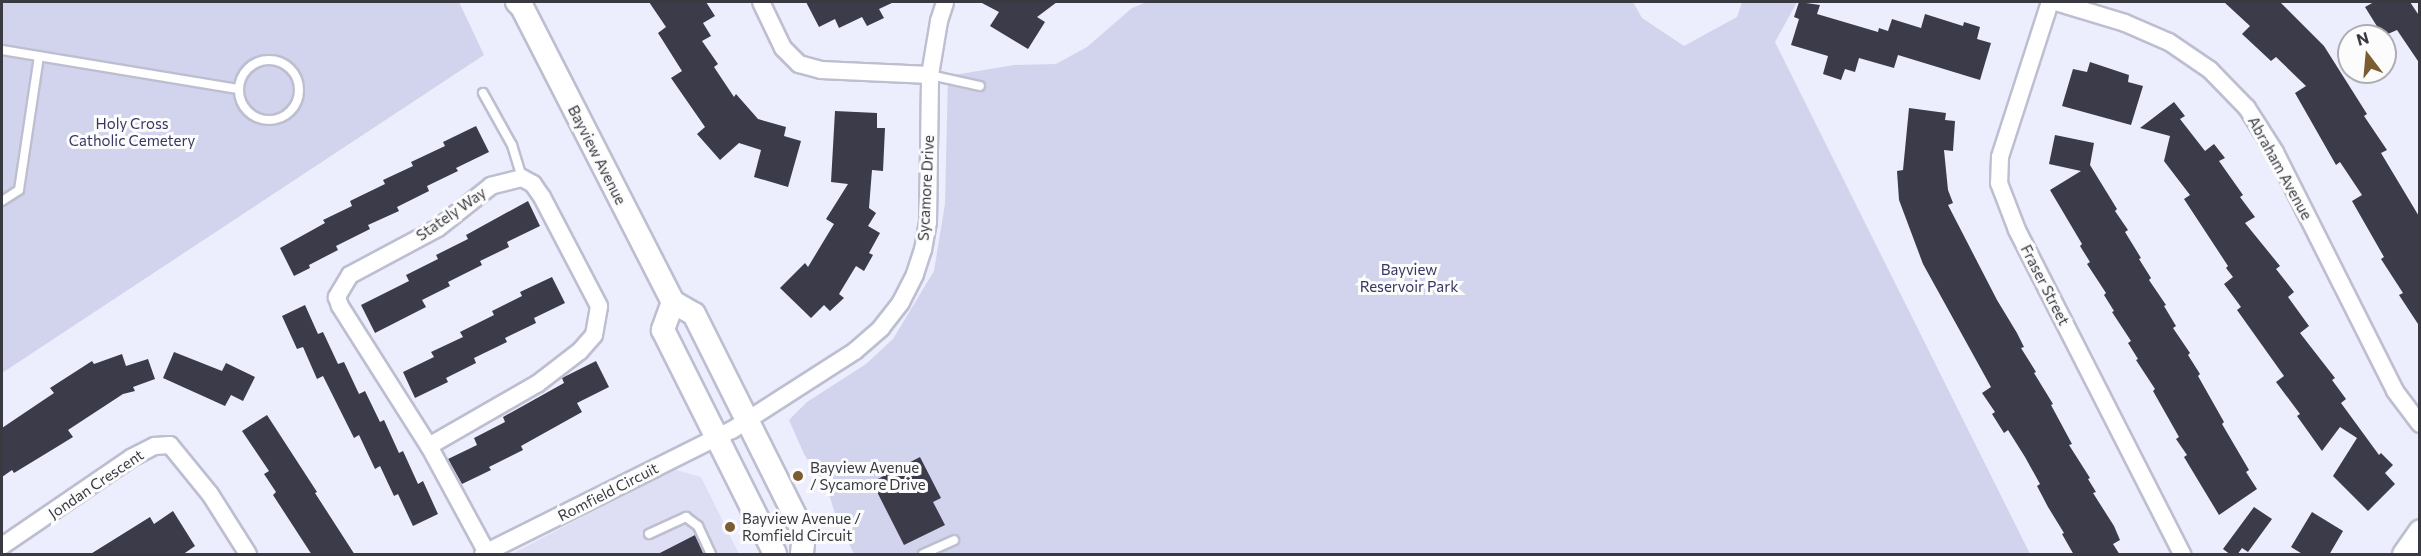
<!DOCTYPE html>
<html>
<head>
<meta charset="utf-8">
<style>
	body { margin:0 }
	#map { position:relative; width:2421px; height:556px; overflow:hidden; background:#ecedfd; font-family:Commissioner,sans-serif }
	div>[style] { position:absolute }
	.built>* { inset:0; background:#dedff4 }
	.green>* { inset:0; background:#d2d3ed }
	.building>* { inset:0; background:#3b3b4a }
	.roads { filter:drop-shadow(2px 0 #bdbfd1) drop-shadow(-2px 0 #bdbfd1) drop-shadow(0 2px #bdbfd1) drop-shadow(0 -2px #bdbfd1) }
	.service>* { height:8px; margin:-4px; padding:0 4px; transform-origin:4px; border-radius:4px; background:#fff }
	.service>.ring { margin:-4px; padding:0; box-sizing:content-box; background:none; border:8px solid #fff; border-radius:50% }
	.minor>* { height:16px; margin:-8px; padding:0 8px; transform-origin:8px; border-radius:8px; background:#fff }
	.tertiary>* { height:21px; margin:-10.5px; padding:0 10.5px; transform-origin:10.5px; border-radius:10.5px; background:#fff }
	.secondary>* { height:22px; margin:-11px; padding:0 11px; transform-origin:11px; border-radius:11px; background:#fff }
	.dots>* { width:16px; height:16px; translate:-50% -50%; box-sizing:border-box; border:3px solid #fcfcfc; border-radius:50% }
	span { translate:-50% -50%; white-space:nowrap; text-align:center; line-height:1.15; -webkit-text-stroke:6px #fcfcfc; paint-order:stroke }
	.park-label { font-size:15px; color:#373662 }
	.street-label { font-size:15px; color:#393a41 }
	.poi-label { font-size:15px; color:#393a41 }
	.left { translate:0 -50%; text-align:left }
	.frame { position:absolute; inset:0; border:3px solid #393a41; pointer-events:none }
	.north { position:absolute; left:2337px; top:24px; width:60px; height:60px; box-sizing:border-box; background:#fcfcfc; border:2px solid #aeaeb1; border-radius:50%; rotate:344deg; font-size:16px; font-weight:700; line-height:24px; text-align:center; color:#393a41 }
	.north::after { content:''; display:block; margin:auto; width:21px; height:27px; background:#7c5c31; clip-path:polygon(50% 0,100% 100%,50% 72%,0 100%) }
</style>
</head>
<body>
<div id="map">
	<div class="built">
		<div style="clip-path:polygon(673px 469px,701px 477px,739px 554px,512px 554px)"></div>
	</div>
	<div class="green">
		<div style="clip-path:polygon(2px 2px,459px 2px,484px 55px,2px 373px)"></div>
		<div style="clip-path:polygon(1147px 2px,1633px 2px,1642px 18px,1684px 46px,1737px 17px,1742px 2px,1797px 2px,1775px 42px,2030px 554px,854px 554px,836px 517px,829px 494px,804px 454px,789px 420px,807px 402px,866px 364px,893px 339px,934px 271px,945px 204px,948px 76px,1014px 65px,1056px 64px,1087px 47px,1132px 8px)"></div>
	</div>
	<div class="building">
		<div style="clip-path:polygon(649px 2px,706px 2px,715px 16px,703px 23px,711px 36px,702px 41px,718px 64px,714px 67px,734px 97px,736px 94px,758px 119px,786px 127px,784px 136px,801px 141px,788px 187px,754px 177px,761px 150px,739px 143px,720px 160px,697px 134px,705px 127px,671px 78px,682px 71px,658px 33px,666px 27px)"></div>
		<div style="clip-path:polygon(806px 2px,894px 2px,879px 9px,884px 18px,867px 26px,862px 17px,839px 28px,835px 19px,819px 27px)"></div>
		<div style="clip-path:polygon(980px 2px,1057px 2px,1037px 17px,1045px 22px,1028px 49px,990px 26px,999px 12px)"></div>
		<div style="clip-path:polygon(1799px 2px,1820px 5px,1817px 14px,1878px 32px,1879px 28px,1888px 31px,1892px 19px,1921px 28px,1925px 14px,1963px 26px,1964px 22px,1980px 27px,1977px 39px,1991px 43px,1980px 80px,1898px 55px,1894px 68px,1859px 58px,1855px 72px,1845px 69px,1841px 80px,1823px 74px,1828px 56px,1791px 45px,1799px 19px,1794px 17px)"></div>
		<div style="clip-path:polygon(2224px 2px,2280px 2px,2324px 46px,2367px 114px,2364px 116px,2387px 150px,2381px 153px,2420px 218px,2420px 327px,2399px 295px,2403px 293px,2381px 259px,2384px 257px,2352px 201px,2362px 195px,2340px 162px,2336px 165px,2295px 93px,2306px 86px,2276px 57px,2271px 61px,2242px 34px,2250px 26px)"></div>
		<div style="clip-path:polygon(2374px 2px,2410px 2px,2420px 17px,2420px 64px,2397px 30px,2383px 36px,2365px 7px)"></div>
		<div style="clip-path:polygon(2090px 62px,2129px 75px,2128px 82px,2143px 86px,2131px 125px,2062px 106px,2073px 69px,2087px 72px)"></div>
		<div style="clip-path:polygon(2174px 102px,2185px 116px,2180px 119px,2205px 151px,2214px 144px,2225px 158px,2219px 161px,2243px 195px,2240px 197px,2255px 217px,2245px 223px,2280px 266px,2276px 269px,2294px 292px,2288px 297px,2309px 326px,2300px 333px,2335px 378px,2332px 380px,2346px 399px,2341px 403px,2379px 455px,2381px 453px,2393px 465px,2385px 473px,2395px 484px,2368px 511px,2333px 476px,2357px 438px,2340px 427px,2322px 451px,2297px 416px,2300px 414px,2276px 382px,2284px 376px,2237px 310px,2241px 307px,2224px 284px,2233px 277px,2226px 268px,2228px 266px,2184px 199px,2190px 195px,2164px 161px,2170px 136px,2140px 128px)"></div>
		<div style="clip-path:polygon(1909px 108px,1946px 113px,1945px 120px,1955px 121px,1953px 151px,1944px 150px,1948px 190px,1953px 203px,1948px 205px,1997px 300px,2017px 333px,2024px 347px,2021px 348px,2036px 372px,2034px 373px,2053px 404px,2051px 405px,2072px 444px,2069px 445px,2090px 478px,2088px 479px,2096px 492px,2093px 493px,2114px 526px,2120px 540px,2113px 544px,2120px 555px,2074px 555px,2062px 534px,2064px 533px,2048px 507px,2037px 486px,2040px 484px,2025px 457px,2008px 430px,2004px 433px,1992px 414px,1995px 412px,1982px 393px,1991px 387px,1923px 264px,1899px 200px,1897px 171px,1903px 170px)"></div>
		<div style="clip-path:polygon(835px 111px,877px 113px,877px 128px,885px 128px,883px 171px,872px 170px,869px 208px,876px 213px,868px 226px,880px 233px,869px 253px,873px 255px,864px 271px,856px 266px,839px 294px,844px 298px,830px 311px,824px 305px,811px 318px,780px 288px,805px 263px,808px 267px,834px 224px,826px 219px,848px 184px,831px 182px)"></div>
		<div style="clip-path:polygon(476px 126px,489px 152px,456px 168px,458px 171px,427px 186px,429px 191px,397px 207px,399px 211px,368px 225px,370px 229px,336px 246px,338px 250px,309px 265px,310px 268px,294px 276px,280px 248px,325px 223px,323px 220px,352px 206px,350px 201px,385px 184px,383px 180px,413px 166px,411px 162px,445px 146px,443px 142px)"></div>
		<div style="clip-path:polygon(2055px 135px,2094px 143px,2090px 165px,2117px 209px,2115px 211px,2128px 230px,2125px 232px,2141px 258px,2139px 259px,2151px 278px,2149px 280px,2166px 305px,2164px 306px,2176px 326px,2173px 328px,2190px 353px,2188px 355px,2200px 374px,2198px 376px,2224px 422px,2222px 424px,2249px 470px,2246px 472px,2257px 489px,2219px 515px,2184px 457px,2187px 455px,2176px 439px,2179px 437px,2153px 391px,2155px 389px,2136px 360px,2138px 359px,2128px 343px,2131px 341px,2112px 312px,2114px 311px,2104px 295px,2106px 293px,2087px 264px,2090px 262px,2080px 246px,2082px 244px,2050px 190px,2081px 171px,2049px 164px)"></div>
		<div style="clip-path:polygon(528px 201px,540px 226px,507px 242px,509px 247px,480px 261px,482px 265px,448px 282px,450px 286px,422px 300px,426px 307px,375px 333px,361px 305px,409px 281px,406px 275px,438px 259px,436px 255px,468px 239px,466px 235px)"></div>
		<div style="clip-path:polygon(552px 277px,565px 303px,534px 318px,536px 323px,505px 338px,507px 342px,474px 358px,476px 363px,446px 378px,448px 382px,415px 398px,403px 372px,434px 357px,431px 352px,463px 337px,460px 332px,494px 315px,492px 311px,522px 296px,520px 292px)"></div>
		<div style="clip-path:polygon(305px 305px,318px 334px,323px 332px,338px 364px,344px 362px,359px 394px,365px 391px,380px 422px,384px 420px,399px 453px,403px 451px,418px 484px,423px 481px,438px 514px,413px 526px,398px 494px,394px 496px,380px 466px,375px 469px,359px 435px,354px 438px,323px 376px,317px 379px,303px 347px,297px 349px,282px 316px)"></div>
		<div style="clip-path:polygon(174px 352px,222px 371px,226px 363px,255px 377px,243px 401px,231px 395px,225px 406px,163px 378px)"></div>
		<div style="clip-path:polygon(122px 354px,126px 366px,148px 359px,155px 379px,133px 387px,135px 391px,123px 394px,68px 430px,73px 437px,60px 445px,14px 473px,12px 470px,2px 477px,2px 428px,54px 393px,50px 388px,92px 361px,94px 364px)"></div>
		<div style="clip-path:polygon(596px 361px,609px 387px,577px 403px,582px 412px,521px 446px,523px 450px,489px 467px,491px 470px,462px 484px,448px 459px,477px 445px,474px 438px,505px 422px,503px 417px,564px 383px,562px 378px)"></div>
		<div style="clip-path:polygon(267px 415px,317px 492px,315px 493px,355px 555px,312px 555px,273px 495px,276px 492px,264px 474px,269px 471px,242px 431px)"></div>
		<div style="clip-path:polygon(920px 457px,941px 498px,933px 502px,945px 525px,904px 545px,872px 482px)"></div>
		<div style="clip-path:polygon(2254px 507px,2272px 519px,2248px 552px,2242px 548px,2237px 555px,2231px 555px,2223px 549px)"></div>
		<div style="clip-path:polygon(173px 511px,195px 546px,182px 555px,89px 555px,150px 517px,154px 524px)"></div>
		<div style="clip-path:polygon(2312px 512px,2343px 531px,2329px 555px,2304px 555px,2291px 547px)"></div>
		<div style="clip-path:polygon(695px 535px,704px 555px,656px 555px)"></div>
	</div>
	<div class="roads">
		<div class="service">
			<div style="left:2px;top:50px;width:239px;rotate:9.4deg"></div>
			<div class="ring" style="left:239px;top:60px;width:52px;height:52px"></div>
			<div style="left:930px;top:75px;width:51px;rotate:12.4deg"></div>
			<div style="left:483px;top:93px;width:60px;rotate:60.9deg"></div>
			<div style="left:512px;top:145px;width:34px;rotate:73deg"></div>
			<div style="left:2px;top:201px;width:20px;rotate:-33deg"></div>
			<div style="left:19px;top:190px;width:135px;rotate:-81.5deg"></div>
			<div style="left:649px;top:534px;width:41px;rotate:-24.7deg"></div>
			<div style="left:686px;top:517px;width:15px;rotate:37deg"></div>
			<div style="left:698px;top:526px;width:31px;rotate:65deg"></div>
			<div style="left:923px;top:554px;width:34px;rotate:-24deg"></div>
		</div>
		<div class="minor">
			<div style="left:761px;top:2px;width:51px;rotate:64.4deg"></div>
			<div style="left:783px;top:48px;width:23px;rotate:45deg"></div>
			<div style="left:799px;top:64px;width:23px;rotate:15deg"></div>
			<div style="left:821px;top:70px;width:109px;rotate:2.6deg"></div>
			<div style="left:2050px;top:2px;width:163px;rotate:107.9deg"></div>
			<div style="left:2000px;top:157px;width:26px;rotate:92deg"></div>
			<div style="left:1999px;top:183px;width:50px;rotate:69deg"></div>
			<div style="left:2017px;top:230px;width:364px;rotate:63deg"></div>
			<div style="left:2056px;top:2px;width:72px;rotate:16.9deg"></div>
			<div style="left:2125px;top:23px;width:48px;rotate:23.4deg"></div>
			<div style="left:2169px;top:42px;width:50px;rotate:34.3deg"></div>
			<div style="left:2210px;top:70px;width:53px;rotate:45.8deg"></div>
			<div style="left:2247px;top:108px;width:52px;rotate:57.5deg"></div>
			<div style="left:2275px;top:152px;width:267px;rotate:63.3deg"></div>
			<div style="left:2395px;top:391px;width:41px;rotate:52.9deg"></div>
			<div style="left:429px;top:446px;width:125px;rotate:-29.9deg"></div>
			<div style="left:537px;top:384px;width:54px;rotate:-37.5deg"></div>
			<div style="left:580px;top:351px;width:21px;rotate:-49deg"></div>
			<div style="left:594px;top:335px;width:29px;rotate:-80deg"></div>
			<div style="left:599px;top:306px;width:123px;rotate:-117.6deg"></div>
			<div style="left:542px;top:197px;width:16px;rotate:-125deg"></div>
			<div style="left:533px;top:184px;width:13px;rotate:-151deg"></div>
			<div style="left:522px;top:178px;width:32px;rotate:166deg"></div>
			<div style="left:491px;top:186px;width:68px;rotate:141.6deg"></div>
			<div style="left:438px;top:228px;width:100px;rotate:151.9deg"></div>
			<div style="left:350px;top:275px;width:26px;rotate:121deg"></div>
			<div style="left:337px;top:297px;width:9px;rotate:72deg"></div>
			<div style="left:340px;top:306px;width:166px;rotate:57.6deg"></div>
			<div style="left:429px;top:446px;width:122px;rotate:61.5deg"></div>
			<div style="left:2px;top:546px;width:156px;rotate:-34.3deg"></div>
			<div style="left:131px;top:458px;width:27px;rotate:-27deg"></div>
			<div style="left:155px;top:446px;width:15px;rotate:-4deg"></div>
			<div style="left:170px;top:445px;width:63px;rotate:50.8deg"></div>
			<div style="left:210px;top:494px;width:71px;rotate:57.7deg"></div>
			<div style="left:483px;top:554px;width:278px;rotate:-26.5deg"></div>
			<div style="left:732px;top:430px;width:146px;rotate:-32.7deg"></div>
			<div style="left:855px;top:351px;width:35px;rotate:-41deg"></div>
			<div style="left:881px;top:328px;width:33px;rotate:-52deg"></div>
			<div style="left:901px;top:302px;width:31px;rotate:-63deg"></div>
			<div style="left:915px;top:274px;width:25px;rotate:-72deg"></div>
			<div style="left:923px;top:250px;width:27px;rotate:-80deg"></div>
			<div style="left:928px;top:223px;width:148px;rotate:-89.2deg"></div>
			<div style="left:930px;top:75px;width:55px;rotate:-80.5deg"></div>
			<div style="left:939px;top:21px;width:20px;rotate:-72deg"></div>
		</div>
		<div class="tertiary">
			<div style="left:2403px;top:554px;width:29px;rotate:-55deg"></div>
		</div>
		<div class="secondary">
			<div style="left:517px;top:2px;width:7px;rotate:45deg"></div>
			<div style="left:522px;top:7px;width:331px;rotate:62.9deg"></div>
			<div style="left:673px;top:302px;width:24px;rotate:30deg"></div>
			<div style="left:694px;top:314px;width:246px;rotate:63.4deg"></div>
			<div style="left:804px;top:534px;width:20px;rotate:96deg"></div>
			<div style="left:673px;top:302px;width:30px;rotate:110deg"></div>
			<div style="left:663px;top:330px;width:250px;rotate:63.4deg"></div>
		</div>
	</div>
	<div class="dots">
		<div style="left:798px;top:476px;background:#7c5c31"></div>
		<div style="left:730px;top:527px;background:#7c5c31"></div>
	</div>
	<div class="park-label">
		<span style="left:132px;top:132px">Holy Cross<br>Catholic Cemetery</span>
		<span style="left:1409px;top:278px">Bayview<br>Reservoir Park</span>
	</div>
	<div class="street-label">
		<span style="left:597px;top:155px;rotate:63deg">Bayview Avenue</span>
		<span style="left:2280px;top:168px;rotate:61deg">Abraham Avenue</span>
		<span style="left:926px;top:188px;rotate:-87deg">Sycamore Drive</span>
		<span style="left:451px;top:214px;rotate:-35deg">Stately Way</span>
		<span style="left:2045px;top:285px;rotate:63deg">Fraser Street</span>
		<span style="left:96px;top:484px;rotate:-34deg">Jondan Crescent</span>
		<span style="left:608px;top:492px;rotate:-27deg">Romfield Circuit</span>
	</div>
	<div class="poi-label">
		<span class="left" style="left:810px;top:476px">Bayview Avenue<br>/ Sycamore Drive</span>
		<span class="left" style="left:742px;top:527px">Bayview Avenue /<br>Romfield Circuit</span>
	</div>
	<div class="frame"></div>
	<div class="north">N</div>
</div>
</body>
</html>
